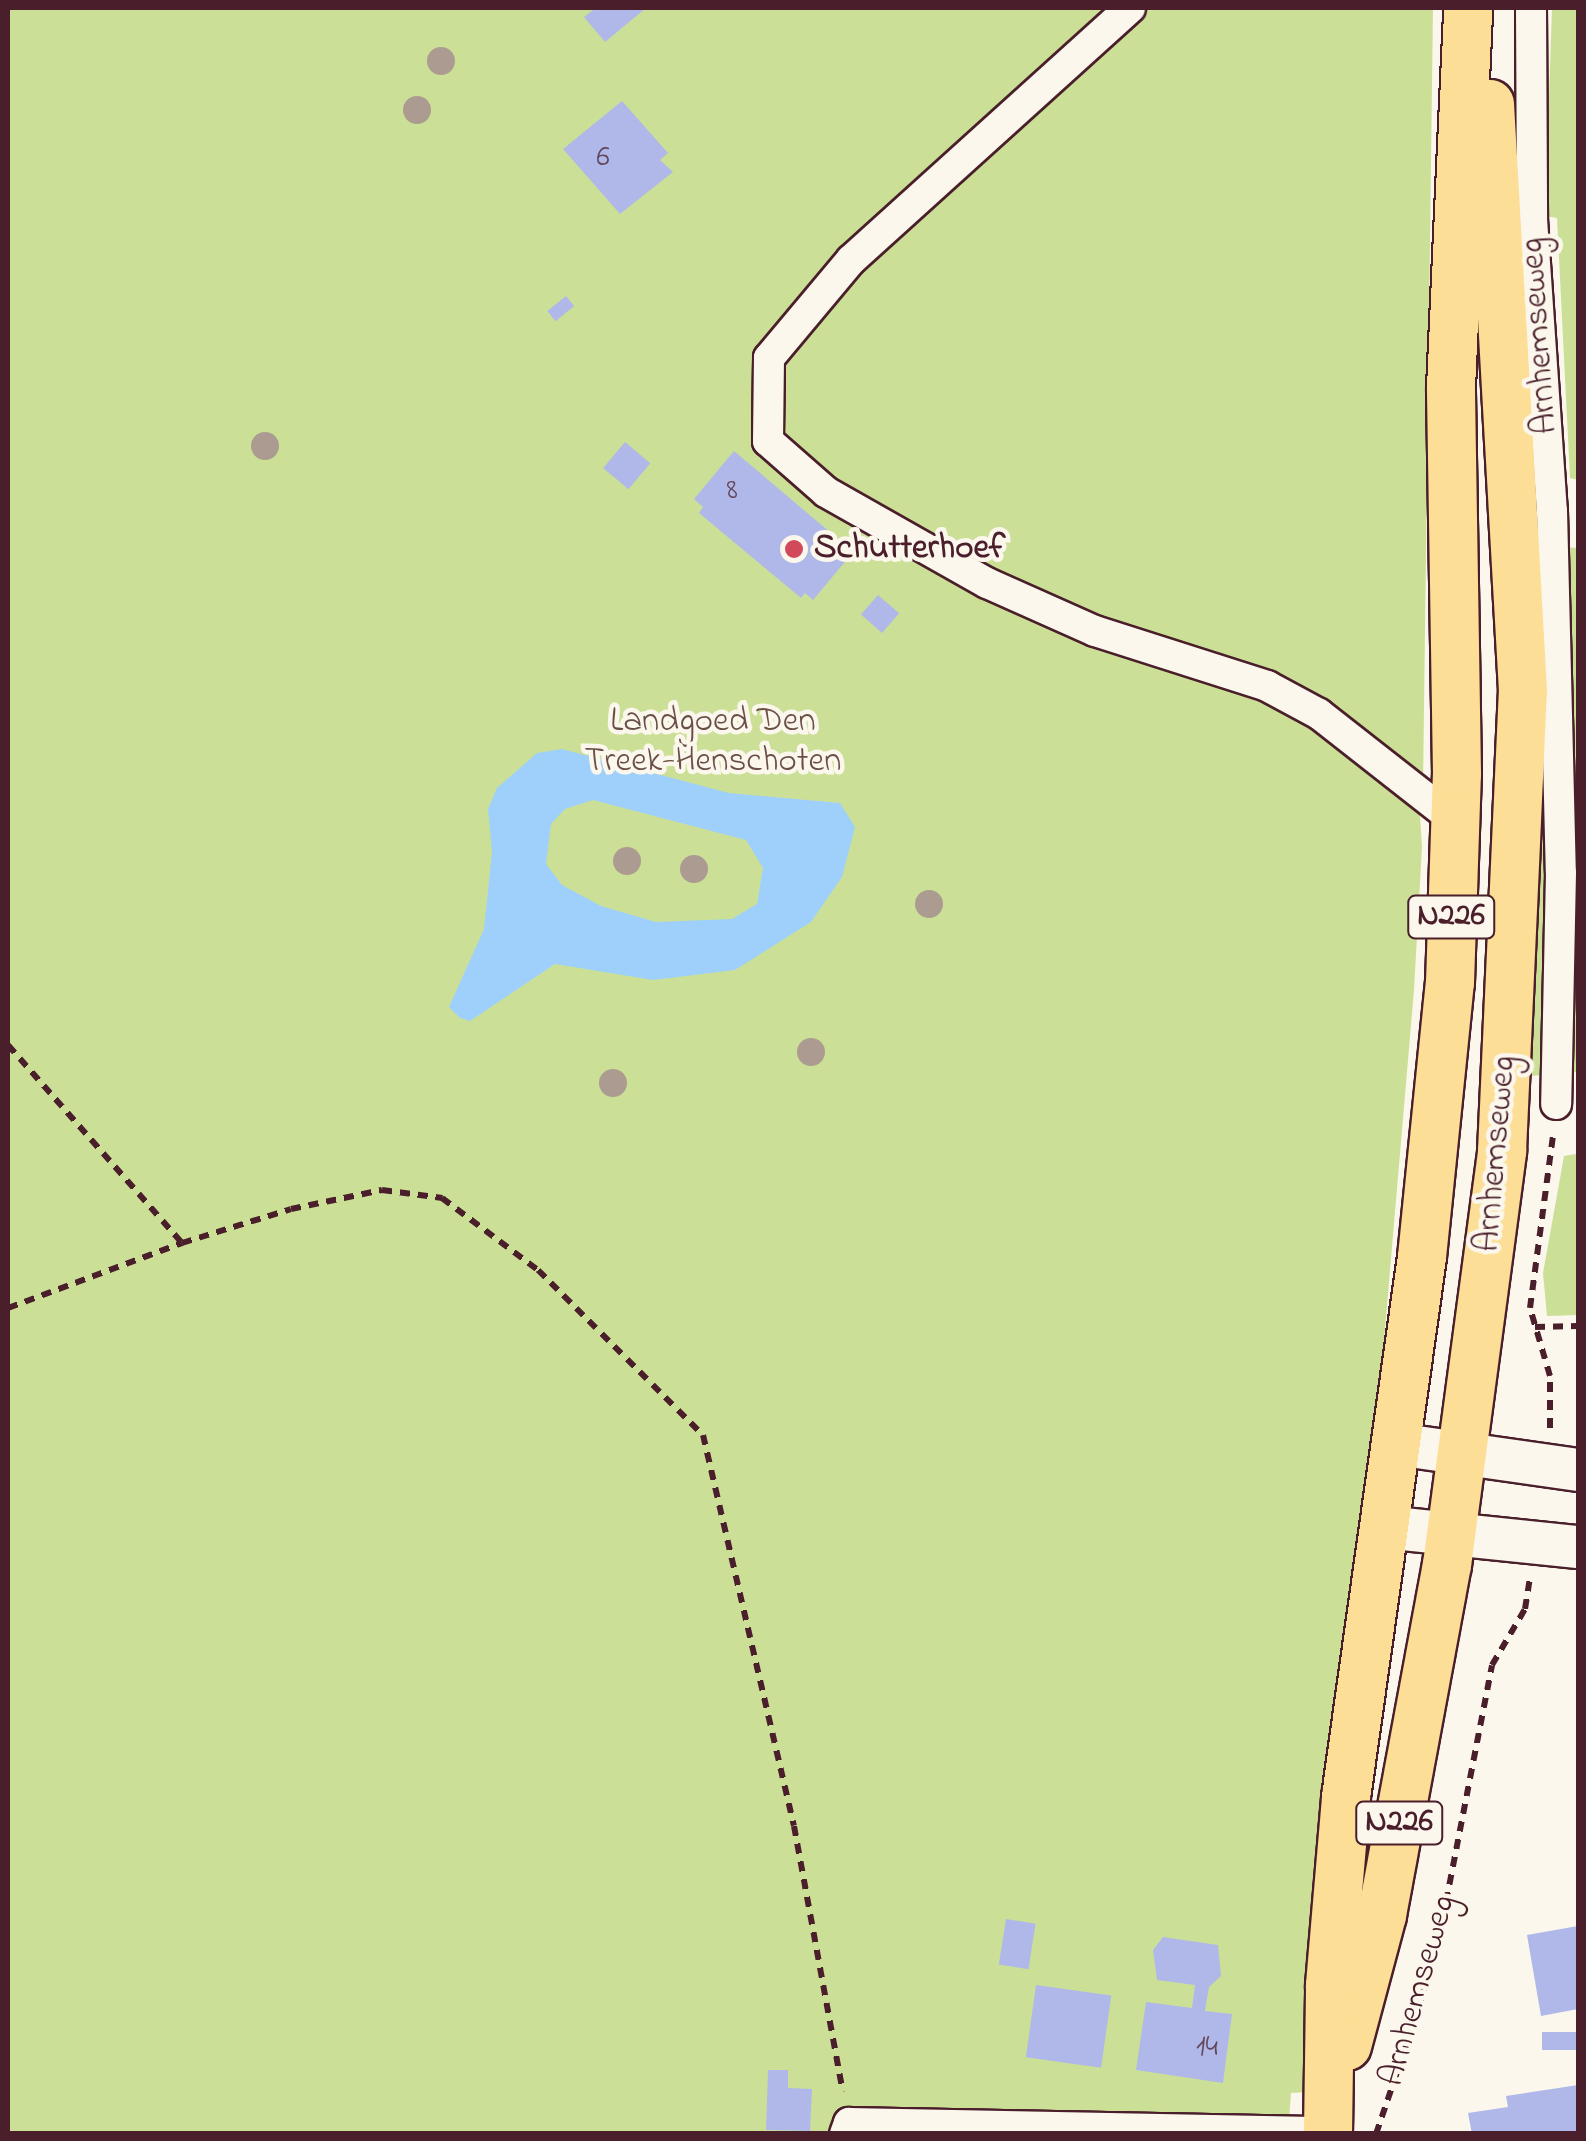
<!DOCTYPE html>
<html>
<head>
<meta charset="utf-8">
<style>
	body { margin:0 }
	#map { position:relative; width:1586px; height:2141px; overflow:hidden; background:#fbf7ec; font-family:"Indie Flower",sans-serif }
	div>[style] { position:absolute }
	.green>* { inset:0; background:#cbe096 }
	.water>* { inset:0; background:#9ed0fb }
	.building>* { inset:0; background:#afb8e9; transform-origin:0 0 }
	.path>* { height:6px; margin-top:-3px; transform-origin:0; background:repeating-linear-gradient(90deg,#4a1f2b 0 10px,transparent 0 18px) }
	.roads { filter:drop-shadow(2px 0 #4a1f2b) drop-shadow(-2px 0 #4a1f2b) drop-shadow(0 2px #4a1f2b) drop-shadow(0 -2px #4a1f2b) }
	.minor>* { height:30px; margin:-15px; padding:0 15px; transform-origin:15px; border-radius:15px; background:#fbf7ec }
	.secondary>* { height:42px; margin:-21px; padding:0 21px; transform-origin:21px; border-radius:21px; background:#fbf7ec }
	.primary>* { height:48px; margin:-24px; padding:0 24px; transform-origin:24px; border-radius:24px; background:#fcde96 }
	.trees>* { width:28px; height:28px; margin:-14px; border-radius:50%; background:#ab9b91 }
	.dots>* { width:28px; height:28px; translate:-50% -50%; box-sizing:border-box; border:5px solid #fbf7ec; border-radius:50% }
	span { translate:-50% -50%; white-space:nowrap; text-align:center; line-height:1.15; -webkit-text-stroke:9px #fbf7ec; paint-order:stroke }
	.number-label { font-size:30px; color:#63455a }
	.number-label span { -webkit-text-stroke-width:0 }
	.shield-label span { padding:2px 8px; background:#fbf7ec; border:2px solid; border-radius:8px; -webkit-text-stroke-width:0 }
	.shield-label { font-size:32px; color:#4a1f2b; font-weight:700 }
	.street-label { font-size:35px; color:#4a1f2b }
	.poi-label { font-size:35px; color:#4a1f2b; font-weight:700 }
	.left { translate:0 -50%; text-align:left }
	.park-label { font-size:35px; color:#6a4f46 }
	.frame { position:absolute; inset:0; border:10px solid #4a1f2b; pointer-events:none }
</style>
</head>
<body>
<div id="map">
	<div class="green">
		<div style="clip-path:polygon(8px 8px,1433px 8px,1423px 787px,1418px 784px,1422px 847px,1414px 990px,1357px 1656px,1308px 2092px,1291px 2093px,1288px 2133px,8px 2133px)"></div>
		<div style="clip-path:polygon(1552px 8px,1578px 8px,1578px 480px,1570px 478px,1557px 218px,1545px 216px)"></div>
		<div style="clip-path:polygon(1534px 545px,1578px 548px,1578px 1072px,1531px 1076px,1540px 874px)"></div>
		<div style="clip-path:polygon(1578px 1134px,1578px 1315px,1547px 1316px,1543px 1273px,1564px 1156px,1576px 1154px)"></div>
	</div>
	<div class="water">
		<div style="clip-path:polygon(evenodd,562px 749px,729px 793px,840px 803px,855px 827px,842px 877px,811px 922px,735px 970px,653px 980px,555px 964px,470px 1021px,460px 1018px,449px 1007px,484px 929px,492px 852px,488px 809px,497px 788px,537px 753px,562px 749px,593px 800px,746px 840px,763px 868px,757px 904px,732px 919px,656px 922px,601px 906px,562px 885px,546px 864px,551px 824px,565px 809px,593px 800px)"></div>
	</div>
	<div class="building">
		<div style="clip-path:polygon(596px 8px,646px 8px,605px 42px,584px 17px)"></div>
		<div style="clip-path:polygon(622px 101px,668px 153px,660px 160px,673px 172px,620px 214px,563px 149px)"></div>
		<div style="left:566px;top:296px;width:13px;height:24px;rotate:51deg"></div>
		<div style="left:625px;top:442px;width:33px;height:34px;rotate:40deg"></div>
		<div style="clip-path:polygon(734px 451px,831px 533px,827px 537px,849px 557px,813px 600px,805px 593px,801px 598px,699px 513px,703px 507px,694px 499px)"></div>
		<div style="left:878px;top:595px;width:28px;height:26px;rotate:41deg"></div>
		<div style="left:1006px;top:1919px;width:30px;height:46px;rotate:9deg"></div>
		<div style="clip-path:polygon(1578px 1926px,1578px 2009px,1541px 2016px,1527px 1935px)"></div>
		<div style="clip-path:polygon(1163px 1937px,1218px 1945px,1221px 1976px,1209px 1987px,1205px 2011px,1232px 2014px,1223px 2083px,1136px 2070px,1146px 2002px,1192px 2008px,1195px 1985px,1157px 1980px,1153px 1950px)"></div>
		<div style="left:1036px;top:1985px;width:76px;height:73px;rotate:8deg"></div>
		<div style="left:1578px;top:2032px;width:18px;height:36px;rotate:90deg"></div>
		<div style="clip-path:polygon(768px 2070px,788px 2070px,788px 2088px,812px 2089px,810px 2131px,766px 2130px)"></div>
		<div style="clip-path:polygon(1578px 2085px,1578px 2134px,1472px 2134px,1468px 2113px,1508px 2107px,1506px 2096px)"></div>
	</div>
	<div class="path">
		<div style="left:8px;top:1045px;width:264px;rotate:48.7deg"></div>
		<div style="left:182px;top:1243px;width:114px;rotate:-17.3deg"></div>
		<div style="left:291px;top:1209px;width:93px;rotate:-11.8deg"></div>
		<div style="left:382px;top:1190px;width:61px;rotate:7.6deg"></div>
		<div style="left:442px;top:1198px;width:120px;rotate:36.9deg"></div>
		<div style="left:538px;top:1270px;width:233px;rotate:45deg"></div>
		<div style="left:703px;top:1435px;width:401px;rotate:76.9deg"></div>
		<div style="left:794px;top:1826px;width:270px;rotate:79.6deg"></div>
		<div style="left:8px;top:1308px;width:186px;rotate:-20.5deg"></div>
		<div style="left:1535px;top:1327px;width:43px;rotate:-1.3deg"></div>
		<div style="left:1550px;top:1428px;width:52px;rotate:-90deg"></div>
		<div style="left:1550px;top:1376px;width:71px;rotate:-106.4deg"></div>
		<div style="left:1530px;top:1308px;width:175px;rotate:-82.4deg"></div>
		<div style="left:1376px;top:2134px;width:133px;rotate:-71.2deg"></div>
		<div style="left:1419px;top:2008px;width:109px;rotate:-75.7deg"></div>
		<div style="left:1446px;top:1902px;width:241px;rotate:-79deg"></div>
		<div style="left:1492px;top:1665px;width:65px;rotate:-59.5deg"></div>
		<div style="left:1525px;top:1609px;width:30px;rotate:-81deg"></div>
	</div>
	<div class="roads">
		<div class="minor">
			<div style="left:1130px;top:8px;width:376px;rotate:137.9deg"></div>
			<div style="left:851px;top:260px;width:128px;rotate:129.9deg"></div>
			<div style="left:769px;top:358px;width:83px;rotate:90.7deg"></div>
			<div style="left:768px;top:441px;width:77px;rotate:41.3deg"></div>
			<div style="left:826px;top:492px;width:185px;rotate:29.5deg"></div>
			<div style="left:987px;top:583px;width:118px;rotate:24deg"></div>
			<div style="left:1095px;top:631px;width:181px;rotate:17.7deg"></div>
			<div style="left:1267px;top:686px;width:59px;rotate:28.3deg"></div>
			<div style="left:1319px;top:714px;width:172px;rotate:38.1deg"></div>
			<div style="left:1531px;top:8px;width:211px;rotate:89.7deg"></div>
			<div style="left:1532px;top:219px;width:293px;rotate:86.1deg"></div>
			<div style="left:1552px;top:511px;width:362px;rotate:88.6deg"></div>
			<div style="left:1561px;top:873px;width:231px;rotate:91.2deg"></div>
			<div style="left:845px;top:2134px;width:12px;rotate:-70deg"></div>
			<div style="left:849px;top:2123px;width:479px;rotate:1.1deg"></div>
		</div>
		<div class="secondary">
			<div style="left:1396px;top:1444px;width:184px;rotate:8.1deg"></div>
			<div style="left:1384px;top:1527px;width:195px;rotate:5.9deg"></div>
		</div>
		<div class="primary">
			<div style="left:1347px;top:2046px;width:136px;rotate:-75deg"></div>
			<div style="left:1382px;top:1915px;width:356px;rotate:-79.5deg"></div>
			<div style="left:1447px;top:1565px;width:418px;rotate:-82.4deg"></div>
			<div style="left:1502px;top:1151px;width:460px;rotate:-87.4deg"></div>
			<div style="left:1523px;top:691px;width:588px;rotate:-93.22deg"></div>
			<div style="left:1328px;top:2134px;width:149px;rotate:-89.2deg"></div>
			<div style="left:1330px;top:1985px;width:189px;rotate:-85.1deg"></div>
			<div style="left:1346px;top:1797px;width:545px;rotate:-81.99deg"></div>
			<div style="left:1422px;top:1257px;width:275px;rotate:-84.2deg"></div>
			<div style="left:1450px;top:983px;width:209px;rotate:-88.1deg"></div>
			<div style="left:1457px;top:774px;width:386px;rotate:-90.9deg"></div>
			<div style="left:1451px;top:388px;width:380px;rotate:-87.4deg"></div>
		</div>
	</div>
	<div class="trees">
		<div style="left:441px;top:61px"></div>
		<div style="left:417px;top:110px"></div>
		<div style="left:265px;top:446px"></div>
		<div style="left:627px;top:861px"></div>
		<div style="left:694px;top:869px"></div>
		<div style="left:929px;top:904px"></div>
		<div style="left:811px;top:1052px"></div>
		<div style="left:613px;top:1083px"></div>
	</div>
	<div class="dots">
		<div style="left:794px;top:549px;background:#d1495b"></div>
	</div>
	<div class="number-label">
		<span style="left:603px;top:158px">6</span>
		<span style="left:732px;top:491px">8</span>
		<span style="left:1207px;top:2048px">14</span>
	</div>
	<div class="shield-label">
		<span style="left:1451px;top:917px">N226</span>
		<span style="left:1399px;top:1823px">N226</span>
	</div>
	<div class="street-label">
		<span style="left:1540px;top:336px;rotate:-94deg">Arnhemseweg</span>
		<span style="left:1497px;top:1154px;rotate:-85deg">Arnhemseweg</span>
		<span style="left:1419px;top:1991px;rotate:-74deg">Arnhemseweg</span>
	</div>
	<div class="poi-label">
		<span class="left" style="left:814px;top:549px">Schutterhoef</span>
	</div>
	<div class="park-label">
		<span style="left:713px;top:742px">Landgoed Den<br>Treek-Henschoten</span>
	</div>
	<div class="frame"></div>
</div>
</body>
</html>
